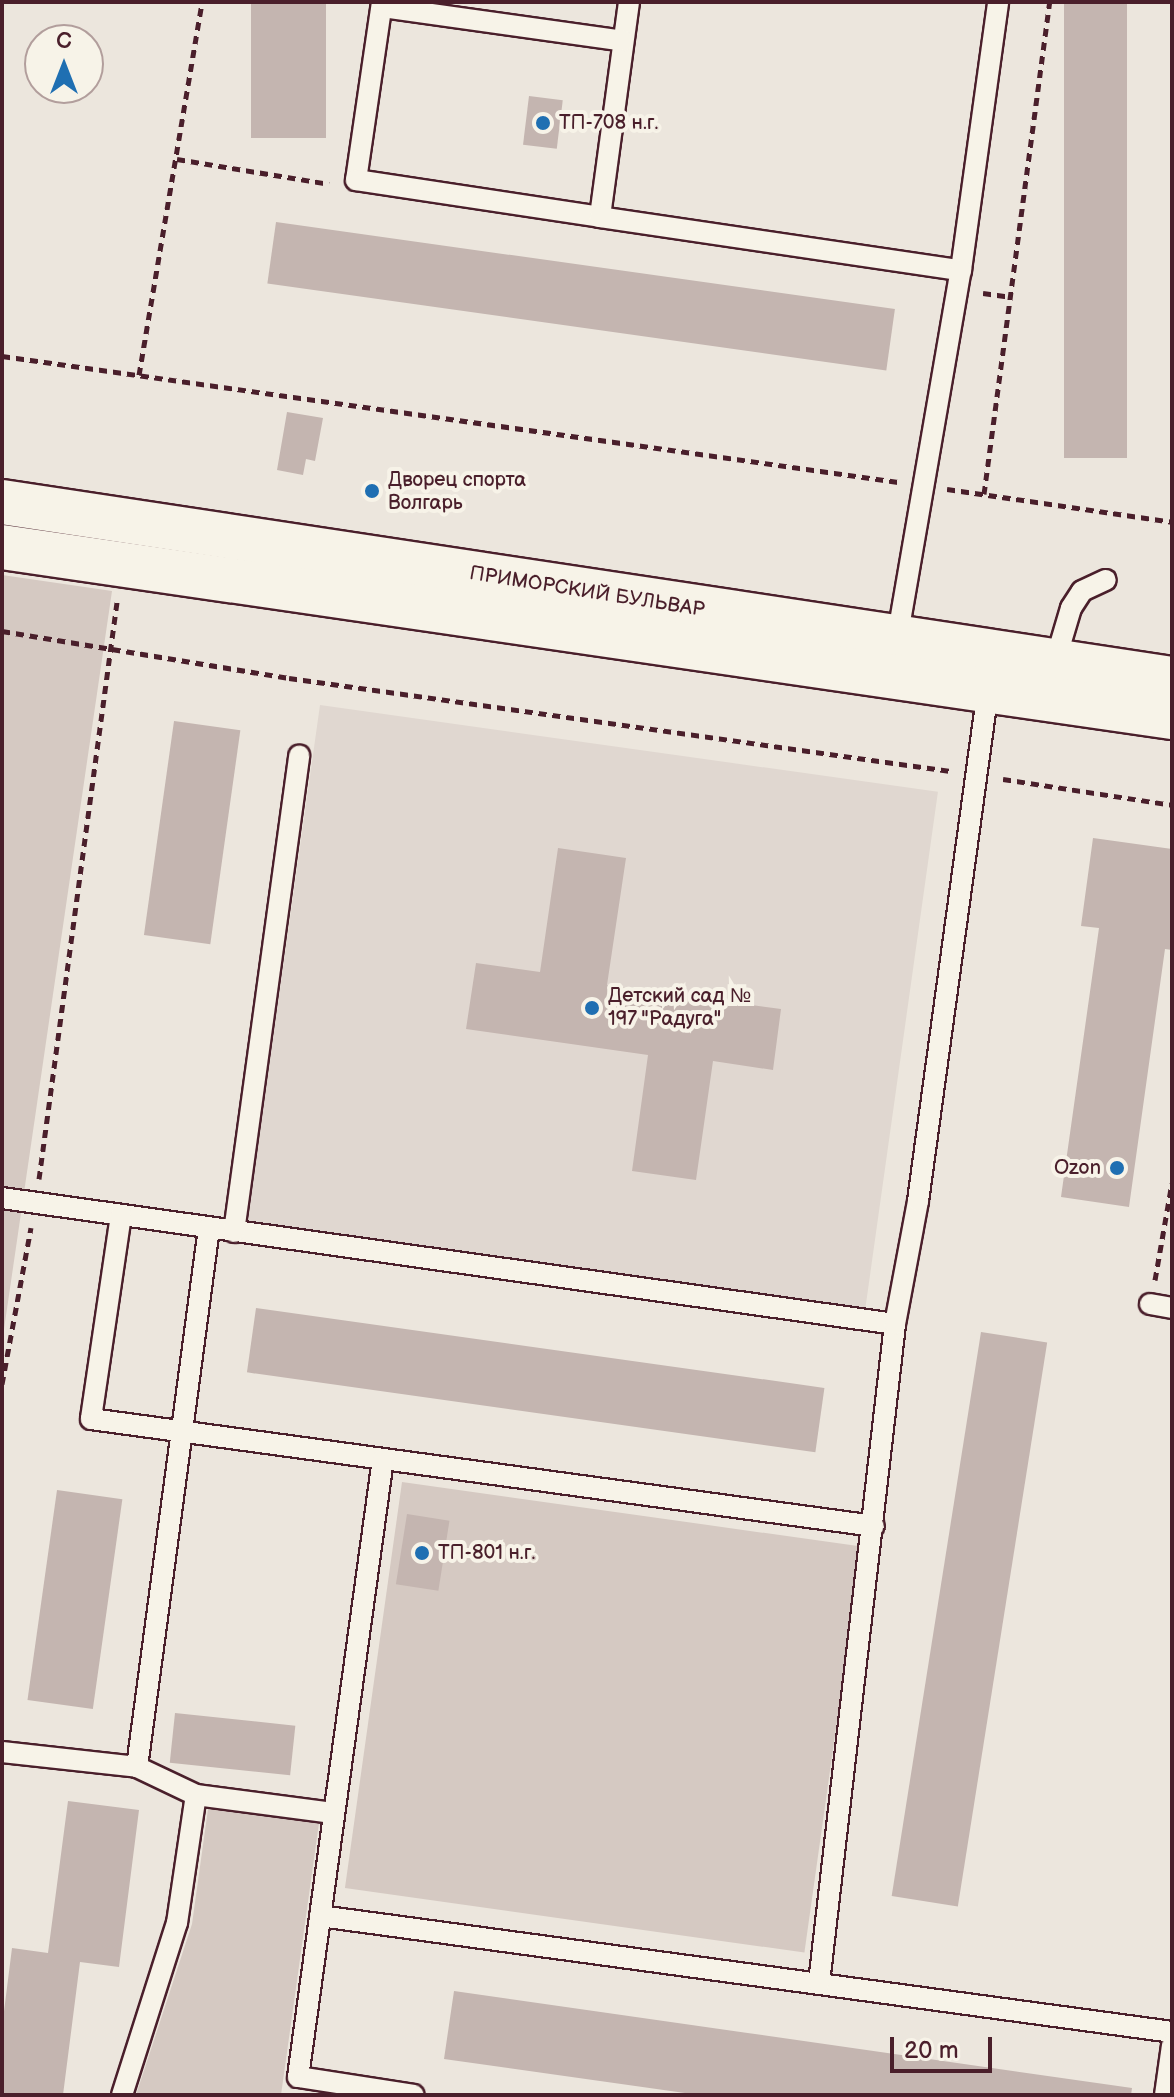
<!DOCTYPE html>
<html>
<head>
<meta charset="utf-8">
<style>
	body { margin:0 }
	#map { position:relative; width:1174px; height:2097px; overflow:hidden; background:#ece6dd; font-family:"Balsamiq Sans",sans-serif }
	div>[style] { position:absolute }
	.built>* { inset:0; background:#e0d7d0; transform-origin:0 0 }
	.green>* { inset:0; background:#d5c9c2; transform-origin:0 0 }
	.building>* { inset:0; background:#c4b5b0; transform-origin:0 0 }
	.path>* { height:5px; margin-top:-2.5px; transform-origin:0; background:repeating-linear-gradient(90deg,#4a1f2b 0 8px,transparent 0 14px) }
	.roads { filter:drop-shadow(2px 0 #4a1f2b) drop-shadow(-2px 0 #4a1f2b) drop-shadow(0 2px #4a1f2b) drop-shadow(0 -2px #4a1f2b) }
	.service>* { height:20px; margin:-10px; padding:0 10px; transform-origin:10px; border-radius:10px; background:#f7f3e8 }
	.secondary>* { height:44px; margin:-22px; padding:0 22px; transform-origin:22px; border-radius:22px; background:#f7f3e8 }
	.dots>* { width:22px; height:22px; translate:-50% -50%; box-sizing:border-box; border:4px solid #f7f3e8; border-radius:50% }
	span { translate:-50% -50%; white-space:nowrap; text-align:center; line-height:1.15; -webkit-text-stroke:8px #f7f3e8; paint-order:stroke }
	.poi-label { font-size:20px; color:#4a1f2b }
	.left { translate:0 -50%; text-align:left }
	.right { translate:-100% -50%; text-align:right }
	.street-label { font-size:20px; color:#4a1f2b }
	.frame { position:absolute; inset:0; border:4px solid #4a1f2b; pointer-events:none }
	.north { position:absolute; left:24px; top:24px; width:80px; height:80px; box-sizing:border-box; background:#f7f3e8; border:2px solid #b29e9c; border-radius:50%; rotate:0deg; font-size:22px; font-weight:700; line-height:32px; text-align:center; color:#4a1f2b }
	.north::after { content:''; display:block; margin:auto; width:28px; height:36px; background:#1f6fb2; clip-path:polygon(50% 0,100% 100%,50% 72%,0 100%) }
	.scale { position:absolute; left:890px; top:2037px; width:102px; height:36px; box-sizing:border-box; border:4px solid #4a1f2b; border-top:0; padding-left:10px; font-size:24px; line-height:28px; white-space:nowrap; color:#4a1f2b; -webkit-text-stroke:6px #f7f3e8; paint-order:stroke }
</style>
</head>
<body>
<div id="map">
	<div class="built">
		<div style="left:320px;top:705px;width:624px;height:521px;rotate:8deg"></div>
	</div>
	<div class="green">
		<div style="clip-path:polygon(2px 575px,112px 591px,2px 1343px)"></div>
		<div style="left:402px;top:1482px;width:464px;height:410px;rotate:8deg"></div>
		<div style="clip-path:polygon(208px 1809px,319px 1823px,281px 2095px,136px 2095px,192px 1924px)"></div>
	</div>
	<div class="building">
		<div style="left:251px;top:2px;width:75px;height:136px"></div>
		<div style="left:1064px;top:2px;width:63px;height:456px"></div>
		<div style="left:529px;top:96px;width:34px;height:49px;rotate:7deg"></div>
		<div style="left:276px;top:222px;width:625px;height:62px;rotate:8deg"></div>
		<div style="clip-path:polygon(287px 412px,323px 418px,315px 461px,306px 459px,303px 475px,277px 470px)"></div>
		<div style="left:174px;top:721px;width:67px;height:216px;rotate:8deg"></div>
		<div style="clip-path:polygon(1093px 838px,1172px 849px,1172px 950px,1165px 949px,1129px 1207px,1061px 1197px,1099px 928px,1081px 926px)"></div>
		<div style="clip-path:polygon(558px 848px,626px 858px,607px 985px,781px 1009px,773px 1070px,713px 1061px,696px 1180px,632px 1171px,648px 1055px,466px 1029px,476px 963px,540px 972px)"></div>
		<div style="left:256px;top:1308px;width:574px;height:65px;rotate:8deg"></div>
		<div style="left:981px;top:1332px;width:67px;height:571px;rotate:9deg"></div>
		<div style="left:57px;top:1490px;width:66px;height:212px;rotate:8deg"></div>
		<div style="left:407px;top:1514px;width:43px;height:71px;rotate:9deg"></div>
		<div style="left:175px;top:1713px;width:121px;height:50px;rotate:6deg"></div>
		<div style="clip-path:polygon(68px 1801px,139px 1810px,119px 1967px,80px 1962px,63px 2095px,2px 2095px,2px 2027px,12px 1948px,48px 1953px)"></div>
		<div style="clip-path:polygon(454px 1991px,1132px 2088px,1131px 2095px,699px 2095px,444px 2059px)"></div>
	</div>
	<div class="path">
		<div style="left:177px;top:159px;width:154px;rotate:9.3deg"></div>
		<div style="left:983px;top:293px;width:27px;rotate:8deg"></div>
		<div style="left:2px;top:356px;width:905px;rotate:8deg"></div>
		<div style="left:139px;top:375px;width:378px;rotate:-80.4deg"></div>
		<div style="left:947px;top:489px;width:227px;rotate:8.3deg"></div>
		<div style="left:984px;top:494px;width:496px;rotate:-82.4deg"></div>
		<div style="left:2px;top:631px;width:291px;rotate:9.3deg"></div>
		<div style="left:289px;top:678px;width:668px;rotate:8.01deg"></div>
		<div style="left:1003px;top:779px;width:171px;rotate:8.7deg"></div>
		<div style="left:39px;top:1179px;width:582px;rotate:-82.3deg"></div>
		<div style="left:1155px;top:1280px;width:98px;rotate:-80.1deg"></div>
		<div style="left:2px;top:1384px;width:159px;rotate:-79.5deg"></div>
	</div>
	<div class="roads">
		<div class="service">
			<div style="left:382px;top:2px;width:180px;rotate:98.3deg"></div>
			<div style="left:356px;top:180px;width:247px;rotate:8.6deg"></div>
			<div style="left:629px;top:2px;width:217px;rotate:97.7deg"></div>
			<div style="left:600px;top:217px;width:365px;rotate:8.4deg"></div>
			<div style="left:961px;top:270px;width:271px;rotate:-82.1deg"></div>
			<div style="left:382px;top:7px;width:243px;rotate:8deg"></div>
			<div style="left:897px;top:639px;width:375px;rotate:-80.2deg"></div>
			<div style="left:1055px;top:662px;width:56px;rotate:-73.5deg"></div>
			<div style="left:1071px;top:608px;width:20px;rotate:-57deg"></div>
			<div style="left:1082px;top:591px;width:26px;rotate:-25deg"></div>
			<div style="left:2px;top:1198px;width:902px;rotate:8.03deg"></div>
			<div style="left:121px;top:1215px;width:206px;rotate:98.4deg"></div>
			<div style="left:91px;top:1419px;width:790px;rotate:7.78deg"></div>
			<div style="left:234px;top:1232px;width:481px;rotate:-82.2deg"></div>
			<div style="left:1150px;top:1304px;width:22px;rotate:10deg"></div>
			<div style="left:383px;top:1459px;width:624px;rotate:97.83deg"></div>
			<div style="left:298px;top:2077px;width:117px;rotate:8.8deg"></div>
			<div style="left:2px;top:1752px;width:136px;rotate:6.3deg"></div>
			<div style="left:137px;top:1767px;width:65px;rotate:25.4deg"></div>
			<div style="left:196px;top:1795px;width:138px;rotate:7.5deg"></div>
			<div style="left:137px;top:1767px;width:544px;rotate:-82.39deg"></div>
			<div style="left:320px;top:1916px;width:860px;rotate:7.75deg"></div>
			<div style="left:819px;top:1983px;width:663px;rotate:-83.42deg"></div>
			<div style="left:895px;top:1324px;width:125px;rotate:-79.4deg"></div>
			<div style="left:918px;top:1201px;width:516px;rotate:-82.2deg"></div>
			<div style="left:122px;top:2095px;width:181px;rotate:-72.3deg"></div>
			<div style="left:177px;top:1923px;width:129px;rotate:-81.6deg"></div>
			<div style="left:1165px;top:2095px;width:50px;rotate:-82deg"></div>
		</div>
		<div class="secondary">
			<div style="left:2px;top:502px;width:1183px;rotate:8.6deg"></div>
			<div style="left:2px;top:547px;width:1182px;rotate:8.27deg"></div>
		</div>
	</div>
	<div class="dots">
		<div style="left:543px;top:123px;background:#1f6fb2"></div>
		<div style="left:372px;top:491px;background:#1f6fb2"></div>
		<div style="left:592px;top:1008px;background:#1f6fb2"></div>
		<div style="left:1117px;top:1168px;background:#1f6fb2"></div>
		<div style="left:422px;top:1553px;background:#1f6fb2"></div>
	</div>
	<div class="poi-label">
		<span class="left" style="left:559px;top:123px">ТП-708 н.г.</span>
		<span class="left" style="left:388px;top:492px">Дворец спорта<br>Волгарь</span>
		<span class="left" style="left:608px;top:1008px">Детский сад №<br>197 "Радуга"</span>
		<span class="right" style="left:1101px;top:1168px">Ozon</span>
		<span class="left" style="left:438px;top:1553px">ТП-801 н.г.</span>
	</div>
	<div class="street-label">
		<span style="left:587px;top:592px;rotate:9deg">ПРИМОРСКИЙ БУЛЬВАР</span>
	</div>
	<div class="frame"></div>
	<div class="north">С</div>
	<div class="scale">20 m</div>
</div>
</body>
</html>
